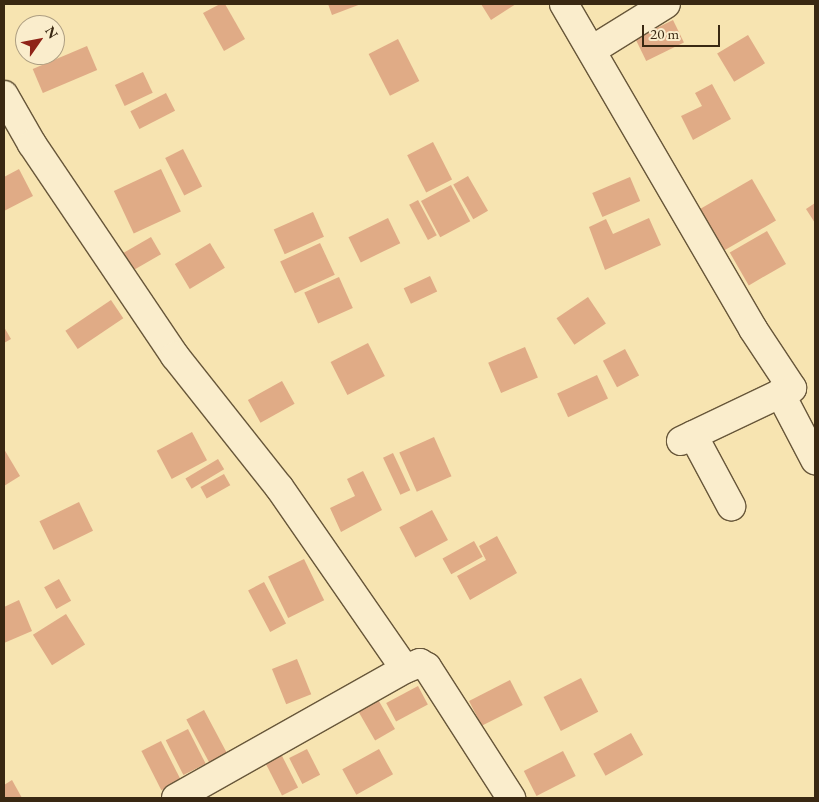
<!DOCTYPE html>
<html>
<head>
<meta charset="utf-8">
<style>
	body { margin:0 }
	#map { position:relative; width:819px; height:802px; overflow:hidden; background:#f7e4b1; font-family:"EB Garamond",serif }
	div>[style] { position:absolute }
	.building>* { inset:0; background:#e0ab86; transform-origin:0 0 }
	.roads { filter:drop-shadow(1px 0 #68573a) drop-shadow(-1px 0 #68573a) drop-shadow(0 1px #68573a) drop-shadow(0 -1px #68573a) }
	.minor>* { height:28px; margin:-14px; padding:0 14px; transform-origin:14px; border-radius:14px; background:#faedcc }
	span { translate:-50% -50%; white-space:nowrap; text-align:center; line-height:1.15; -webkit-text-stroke:5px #faedcc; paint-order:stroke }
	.frame { position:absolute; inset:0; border:5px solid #392812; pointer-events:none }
	.north { position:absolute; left:15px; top:15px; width:50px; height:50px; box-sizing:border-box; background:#faedcc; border:1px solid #ad9e82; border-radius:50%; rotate:57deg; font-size:14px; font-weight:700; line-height:20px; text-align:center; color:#392812 }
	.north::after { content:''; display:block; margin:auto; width:18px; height:22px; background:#8f2418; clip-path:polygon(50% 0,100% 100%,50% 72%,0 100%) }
	.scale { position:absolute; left:642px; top:25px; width:78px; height:22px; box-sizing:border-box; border:2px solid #392812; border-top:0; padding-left:6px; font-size:15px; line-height:18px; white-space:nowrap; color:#392812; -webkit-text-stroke:4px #faedcc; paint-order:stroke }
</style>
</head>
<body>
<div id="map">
	<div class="building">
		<div style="clip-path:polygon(220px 4px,225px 4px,245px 39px,224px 51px,203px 13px)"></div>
		<div style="clip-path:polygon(328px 4px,361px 4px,332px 15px)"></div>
		<div style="clip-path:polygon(481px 4px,516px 4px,491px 20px)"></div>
		<div style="left:673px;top:20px;width:25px;height:42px;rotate:64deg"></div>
		<div style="left:748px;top:35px;width:33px;height:36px;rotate:59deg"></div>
		<div style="left:398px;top:39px;width:47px;height:33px;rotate:63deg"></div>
		<div style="left:87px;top:46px;width:26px;height:59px;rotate:67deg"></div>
		<div style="left:143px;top:72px;width:23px;height:31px;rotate:65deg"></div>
		<div style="clip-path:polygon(712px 84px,731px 119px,693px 140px,681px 116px,702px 106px,695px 93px)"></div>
		<div style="left:166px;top:93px;width:20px;height:40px;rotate:63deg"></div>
		<div style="left:433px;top:142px;width:42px;height:29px;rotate:63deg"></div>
		<div style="left:183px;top:149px;width:42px;height:20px;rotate:63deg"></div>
		<div style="clip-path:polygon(19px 169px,33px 196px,4px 211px,4px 177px)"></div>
		<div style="left:161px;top:169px;width:47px;height:52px;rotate:65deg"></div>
		<div style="left:468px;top:176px;width:40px;height:17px;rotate:60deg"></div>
		<div style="left:630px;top:177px;width:26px;height:41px;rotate:67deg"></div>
		<div style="left:752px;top:179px;width:48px;height:65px;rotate:60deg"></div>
		<div style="left:451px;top:185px;width:41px;height:34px;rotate:62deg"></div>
		<div style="left:418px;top:200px;width:40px;height:10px;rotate:62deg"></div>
		<div style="clip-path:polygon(815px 203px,815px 223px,806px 209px)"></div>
		<div style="left:313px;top:212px;width:27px;height:43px;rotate:66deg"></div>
		<div style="left:388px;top:218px;width:28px;height:44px;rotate:64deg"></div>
		<div style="clip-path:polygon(649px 218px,661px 245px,605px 270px,589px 227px,606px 219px,613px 234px)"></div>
		<div style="left:767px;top:231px;width:38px;height:43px;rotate:60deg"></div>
		<div style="left:151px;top:237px;width:20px;height:33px;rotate:60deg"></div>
		<div style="left:210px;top:243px;width:29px;height:41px;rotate:59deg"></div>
		<div style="left:320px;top:243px;width:35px;height:44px;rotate:65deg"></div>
		<div style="left:430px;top:276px;width:17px;height:29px;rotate:65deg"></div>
		<div style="left:339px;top:277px;width:34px;height:38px;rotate:66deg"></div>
		<div style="left:588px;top:297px;width:32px;height:38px;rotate:56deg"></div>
		<div style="left:111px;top:300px;width:22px;height:55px;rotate:56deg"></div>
		<div style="clip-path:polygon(4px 327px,11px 339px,4px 343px)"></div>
		<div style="left:368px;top:343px;width:37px;height:42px;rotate:63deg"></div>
		<div style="left:525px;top:347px;width:33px;height:40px;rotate:67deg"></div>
		<div style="left:625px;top:349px;width:30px;height:25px;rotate:62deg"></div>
		<div style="left:597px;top:375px;width:26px;height:44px;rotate:65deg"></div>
		<div style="left:282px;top:381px;width:26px;height:39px;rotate:61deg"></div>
		<div style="left:192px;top:432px;width:32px;height:40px;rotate:62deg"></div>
		<div style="left:434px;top:437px;width:43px;height:38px;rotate:66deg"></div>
		<div style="clip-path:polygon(4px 449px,20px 476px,4px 486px)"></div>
		<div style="left:393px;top:453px;width:41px;height:11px;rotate:65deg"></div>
		<div style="left:218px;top:459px;width:12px;height:38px;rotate:59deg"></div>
		<div style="clip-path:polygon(363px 471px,382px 510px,341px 532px,330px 508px,355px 496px,347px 479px)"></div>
		<div style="left:224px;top:474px;width:13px;height:27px;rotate:61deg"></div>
		<div style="left:79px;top:502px;width:32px;height:44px;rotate:64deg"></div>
		<div style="left:432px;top:510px;width:34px;height:37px;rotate:62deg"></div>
		<div style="clip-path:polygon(497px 536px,517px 573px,470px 600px,457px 576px,486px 560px,479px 546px)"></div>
		<div style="left:474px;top:541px;width:18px;height:36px;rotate:61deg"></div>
		<div style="left:304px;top:559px;width:46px;height:40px;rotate:64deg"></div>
		<div style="left:59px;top:579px;width:25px;height:17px;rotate:61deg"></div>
		<div style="left:264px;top:582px;width:47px;height:18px;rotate:62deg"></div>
		<div style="clip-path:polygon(19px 600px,32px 631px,4px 643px,4px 607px)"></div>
		<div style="left:66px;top:614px;width:36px;height:39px;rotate:58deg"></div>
		<div style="left:297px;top:659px;width:38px;height:27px;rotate:68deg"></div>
		<div style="left:581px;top:678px;width:38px;height:42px;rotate:63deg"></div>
		<div style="left:510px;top:680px;width:28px;height:46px;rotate:63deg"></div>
		<div style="left:418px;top:686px;width:21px;height:36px;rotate:62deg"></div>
		<div style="left:376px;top:696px;width:38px;height:23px;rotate:60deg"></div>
		<div style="left:204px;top:710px;width:49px;height:20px;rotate:62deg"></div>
		<div style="left:188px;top:729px;width:39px;height:25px;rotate:63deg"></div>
		<div style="left:631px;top:733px;width:25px;height:43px;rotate:61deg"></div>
		<div style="left:161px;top:741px;width:44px;height:22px;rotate:63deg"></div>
		<div style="left:307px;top:749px;width:29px;height:20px;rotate:63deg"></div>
		<div style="left:379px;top:749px;width:29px;height:42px;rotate:61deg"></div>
		<div style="left:279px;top:750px;width:42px;height:18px;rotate:63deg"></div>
		<div style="left:563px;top:751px;width:28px;height:44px;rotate:63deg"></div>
		<div style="clip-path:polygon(12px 780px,22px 798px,4px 798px,4px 785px)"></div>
	</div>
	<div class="roads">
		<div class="minor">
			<div style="left:564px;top:4px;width:376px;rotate:59.8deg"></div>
			<div style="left:753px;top:329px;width:71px;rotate:56.5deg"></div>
			<div style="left:792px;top:388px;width:123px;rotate:154.5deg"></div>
			<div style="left:592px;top:50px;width:87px;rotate:-31.9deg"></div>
			<div style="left:4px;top:95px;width:56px;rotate:60.3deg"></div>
			<div style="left:32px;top:144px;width:256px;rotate:56deg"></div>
			<div style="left:175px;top:356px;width:167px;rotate:51.6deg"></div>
			<div style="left:279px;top:487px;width:221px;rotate:55.3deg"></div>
			<div style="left:405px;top:669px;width:16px;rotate:-22deg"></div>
			<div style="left:420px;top:663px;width:8px;rotate:30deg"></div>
			<div style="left:427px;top:667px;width:156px;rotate:57.3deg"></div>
			<div style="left:780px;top:393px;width:76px;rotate:62.4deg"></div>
			<div style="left:693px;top:435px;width:81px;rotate:61.8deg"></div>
			<div style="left:176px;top:798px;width:263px;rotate:-29.4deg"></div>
		</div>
	</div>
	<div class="frame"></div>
	<div class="north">N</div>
	<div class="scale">20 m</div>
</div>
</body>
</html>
